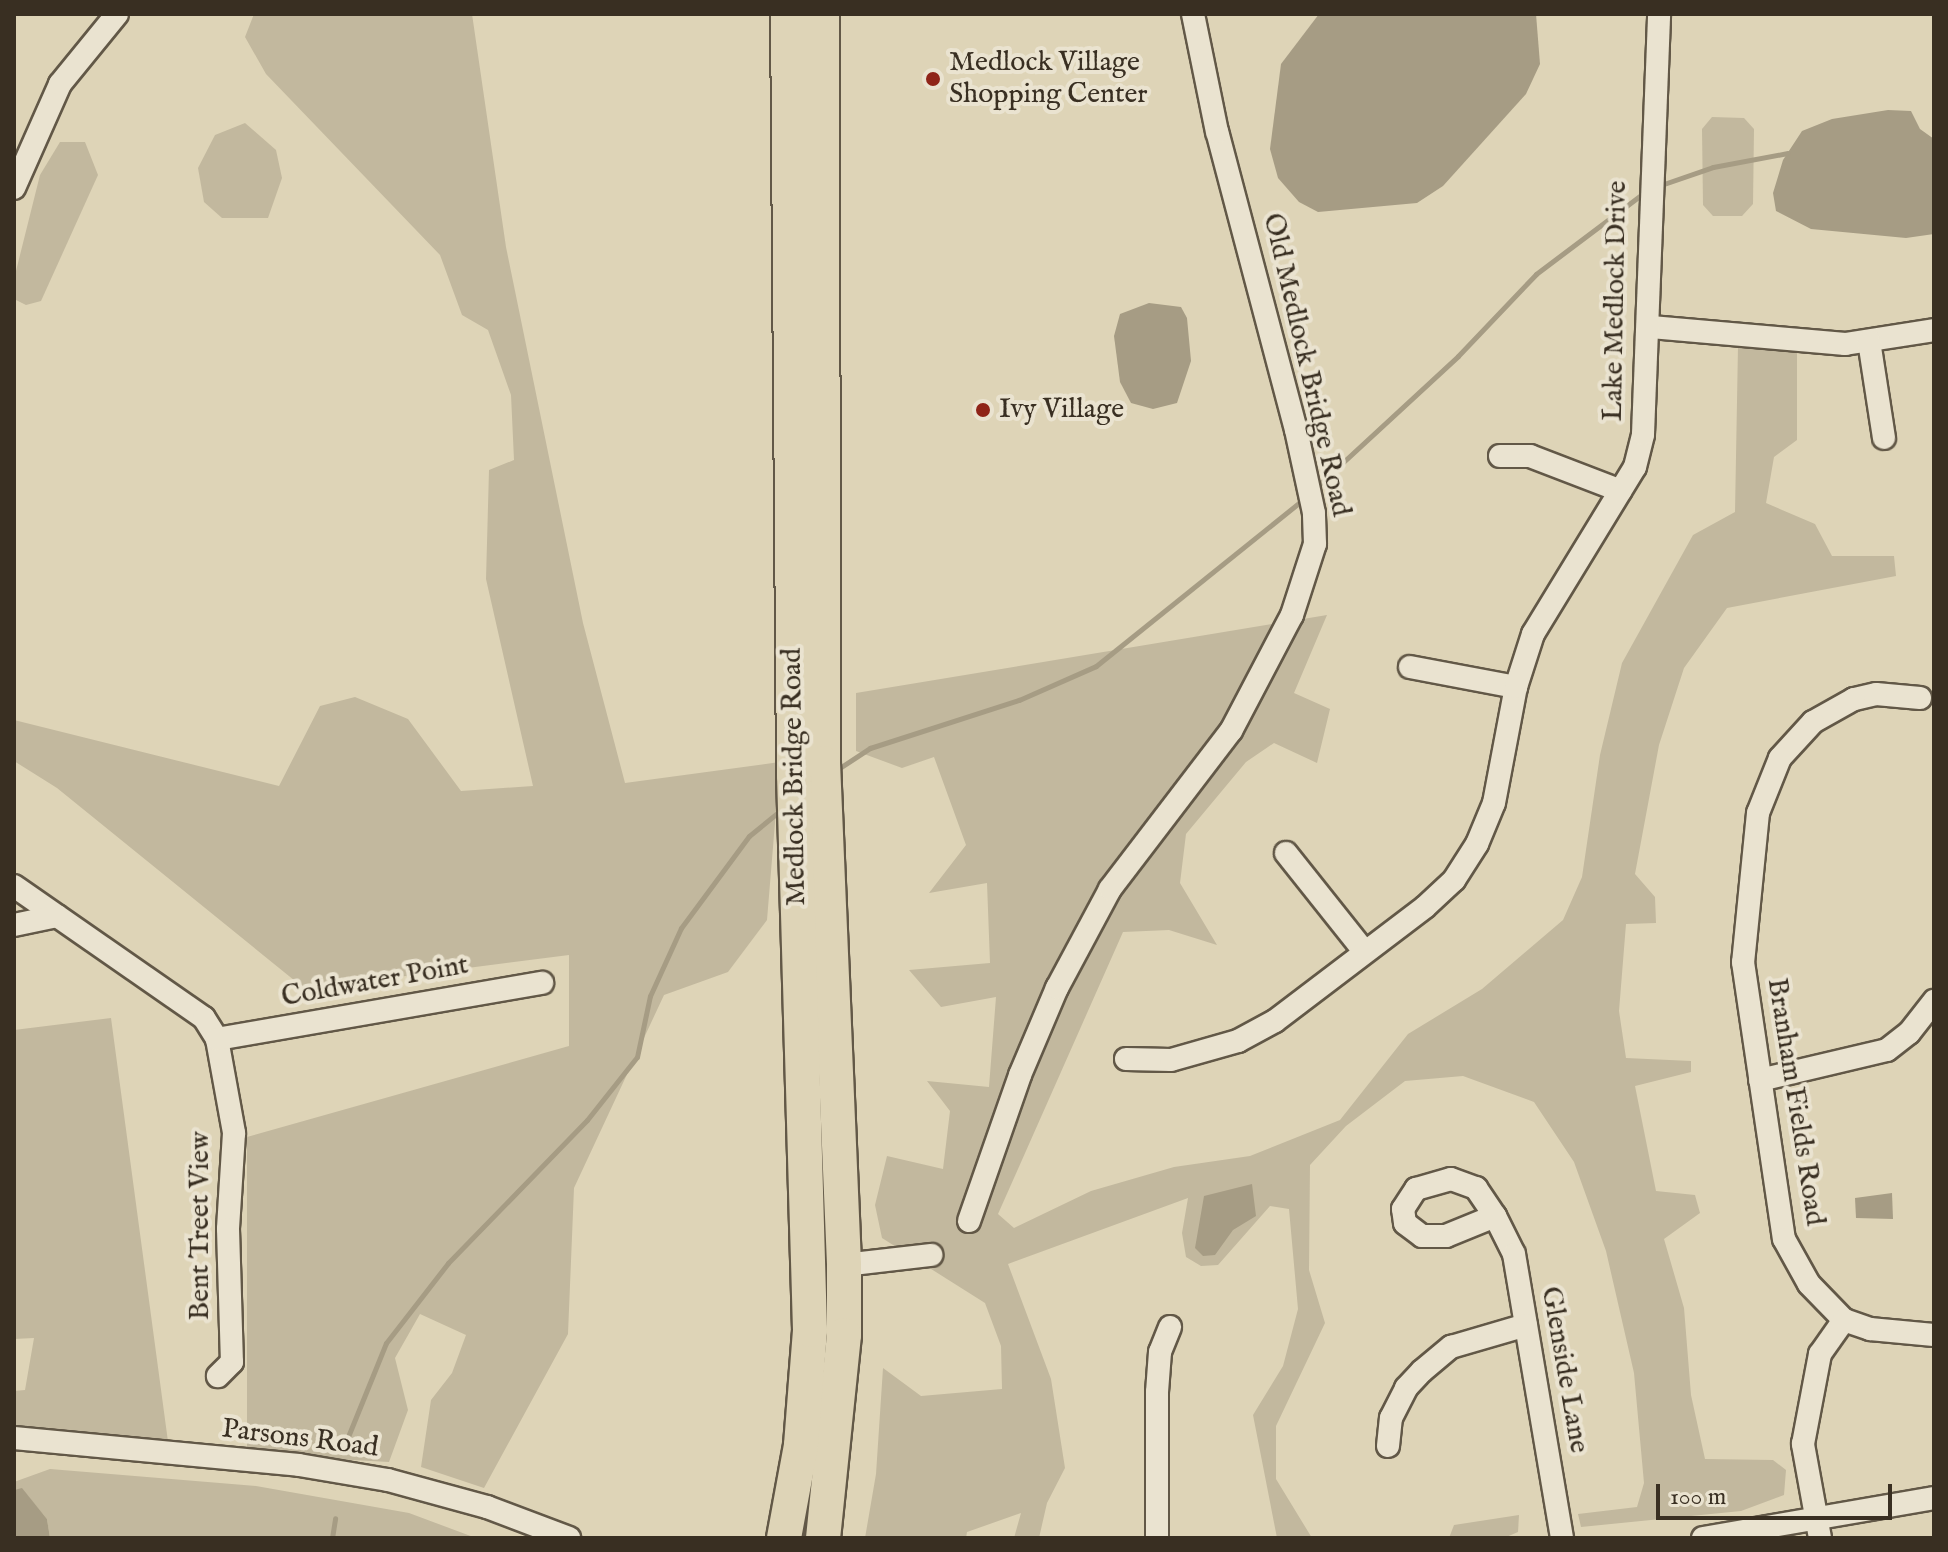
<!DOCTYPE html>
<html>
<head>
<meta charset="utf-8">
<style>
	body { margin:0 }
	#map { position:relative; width:1948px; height:1552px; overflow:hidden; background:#ded4b7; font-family:"IM FELL English",serif }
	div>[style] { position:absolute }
	.green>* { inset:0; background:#c2b89e }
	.water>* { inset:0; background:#a69c84 }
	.stream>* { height:5px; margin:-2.5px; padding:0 2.5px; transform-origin:2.5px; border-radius:2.5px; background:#a69c84 }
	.roads { filter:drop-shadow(2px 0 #625847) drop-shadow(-2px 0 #625847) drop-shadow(0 2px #625847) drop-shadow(0 -2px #625847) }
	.minor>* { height:22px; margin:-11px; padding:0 11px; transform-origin:11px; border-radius:11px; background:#eae3d0 }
	.highway>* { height:34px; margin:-17px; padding:0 17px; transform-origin:17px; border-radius:17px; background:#ded4b7 }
	.dots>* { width:22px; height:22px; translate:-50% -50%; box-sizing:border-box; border:4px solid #eae3d0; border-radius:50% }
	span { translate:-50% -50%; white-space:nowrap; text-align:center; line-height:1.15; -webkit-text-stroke:8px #eae3d0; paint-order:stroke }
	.poi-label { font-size:28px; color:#392f22 }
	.left { translate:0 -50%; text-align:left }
	.street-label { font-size:28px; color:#392f22 }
	.frame { position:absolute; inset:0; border:16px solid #392f22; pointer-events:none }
	.scale { position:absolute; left:1656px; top:1484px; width:236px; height:36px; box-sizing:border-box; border:4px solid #392f22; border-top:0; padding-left:10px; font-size:24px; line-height:28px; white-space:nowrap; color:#392f22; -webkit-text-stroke:6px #eae3d0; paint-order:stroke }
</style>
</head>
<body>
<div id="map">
	<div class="green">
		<div style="clip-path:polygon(254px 14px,472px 14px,506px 247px,583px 623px,625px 783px,780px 762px,767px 920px,728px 972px,664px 995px,574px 1188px,568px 1334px,484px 1488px,421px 1467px,431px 1400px,452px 1373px,466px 1335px,420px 1314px,395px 1358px,408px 1410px,389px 1462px,247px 1454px,247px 1137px,569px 1046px,569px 955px,305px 989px,57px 788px,14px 761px,14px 720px,279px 786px,320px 706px,355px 697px,408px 719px,461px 791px,533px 786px,486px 579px,489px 470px,514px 460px,511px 395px,488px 330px,462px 315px,440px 255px,266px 74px,245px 37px)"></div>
		<div style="clip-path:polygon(1712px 117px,1744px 118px,1754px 129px,1753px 204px,1742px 216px,1713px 216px,1703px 205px,1702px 129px)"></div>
		<div style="clip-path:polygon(245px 123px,276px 150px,282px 178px,268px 218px,222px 218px,204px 202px,198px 168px,215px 135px)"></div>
		<div style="clip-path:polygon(60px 142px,85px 142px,98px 175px,41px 301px,26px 305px,14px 299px,14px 279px,40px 175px)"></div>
		<div style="clip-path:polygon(1738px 346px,1797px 351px,1797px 440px,1774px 457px,1766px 503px,1815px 524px,1832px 556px,1894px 556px,1896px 576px,1727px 608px,1684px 668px,1659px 745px,1635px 874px,1655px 897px,1656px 923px,1626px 924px,1619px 1011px,1626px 1058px,1691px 1061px,1691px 1072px,1635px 1086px,1656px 1191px,1695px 1195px,1700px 1213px,1664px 1239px,1684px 1308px,1691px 1395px,1705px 1459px,1773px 1460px,1786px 1470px,1784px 1495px,1741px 1511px,1581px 1527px,1578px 1514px,1637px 1507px,1644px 1483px,1634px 1373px,1606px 1251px,1574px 1162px,1534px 1102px,1463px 1076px,1405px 1081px,1346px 1126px,1310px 1165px,1309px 1270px,1325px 1323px,1276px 1426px,1276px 1479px,1312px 1538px,1277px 1538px,1253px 1415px,1283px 1366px,1298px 1309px,1289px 1209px,1270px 1206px,1218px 1265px,1201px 1266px,1186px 1257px,1182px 1233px,1188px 1198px,1008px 1264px,1051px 1379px,1065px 1468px,1047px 1503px,1039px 1538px,1014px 1538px,1021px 1513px,967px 1532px,966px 1538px,865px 1538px,876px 1474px,883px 1368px,921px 1396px,1002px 1389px,1001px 1346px,985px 1303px,882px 1238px,875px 1205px,887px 1156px,943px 1169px,950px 1111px,927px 1081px,989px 1087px,996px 997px,941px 1007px,909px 970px,990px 963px,987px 883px,929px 893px,966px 845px,934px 757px,902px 768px,856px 751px,856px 693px,1327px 615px,1294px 693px,1330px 709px,1317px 763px,1274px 743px,1246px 762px,1186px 834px,1180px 883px,1217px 945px,1169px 930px,1123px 932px,998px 1214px,1014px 1228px,1091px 1191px,1174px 1167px,1250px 1156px,1340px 1120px,1408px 1034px,1482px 989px,1563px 920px,1582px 877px,1600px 755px,1622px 663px,1693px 535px,1735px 512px)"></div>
		<div style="clip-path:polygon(111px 1018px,169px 1449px,14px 1425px,14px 1391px,25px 1390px,34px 1338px,14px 1339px,14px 1030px)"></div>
		<div style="clip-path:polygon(50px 1469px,256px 1486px,409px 1513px,476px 1538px,50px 1538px,47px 1519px,22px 1489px,14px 1490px,14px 1482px)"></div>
		<div style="clip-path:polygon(1519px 1515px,1518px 1532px,1504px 1538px,1449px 1538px,1454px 1525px)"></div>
	</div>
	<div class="water">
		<div style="clip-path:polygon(1319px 14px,1536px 14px,1540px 64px,1526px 94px,1443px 186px,1417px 203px,1318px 212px,1299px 202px,1278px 178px,1270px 149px,1281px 64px)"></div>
		<div style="clip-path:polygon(1888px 110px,1911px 111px,1920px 129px,1934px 139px,1934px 234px,1906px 238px,1811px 229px,1776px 211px,1773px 193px,1783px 160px,1802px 131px,1832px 119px)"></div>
		<div style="clip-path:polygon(1149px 303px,1181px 307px,1187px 318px,1191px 361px,1177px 403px,1153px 409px,1131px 403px,1120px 382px,1114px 336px,1120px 314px)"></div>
		<div style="clip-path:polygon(1252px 1184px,1256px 1216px,1233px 1230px,1215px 1255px,1203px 1256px,1195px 1248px,1204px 1196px)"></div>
		<div style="clip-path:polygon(1892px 1193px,1893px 1219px,1856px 1218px,1855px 1198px)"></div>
		<div style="clip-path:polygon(22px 1488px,47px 1519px,50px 1538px,14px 1538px,14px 1490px)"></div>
	</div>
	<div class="stream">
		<div style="left:1658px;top:186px;width:58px;rotate:-19.1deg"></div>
		<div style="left:1713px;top:167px;width:76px;rotate:-10.6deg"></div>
		<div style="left:1314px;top:489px;width:196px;rotate:-42.7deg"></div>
		<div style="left:1458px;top:356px;width:113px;rotate:-46.4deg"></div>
		<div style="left:1536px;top:274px;width:136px;rotate:-37deg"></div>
		<div style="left:835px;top:771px;width:42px;rotate:-33.3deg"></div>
		<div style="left:870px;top:748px;width:157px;rotate:-17.9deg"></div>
		<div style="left:1019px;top:700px;width:84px;rotate:-23.8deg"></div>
		<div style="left:1096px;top:666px;width:267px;rotate:-38.8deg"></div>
		<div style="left:345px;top:1444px;width:109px;rotate:-67.9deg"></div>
		<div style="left:386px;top:1343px;width:101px;rotate:-52.2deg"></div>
		<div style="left:448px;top:1263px;width:199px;rotate:-45.8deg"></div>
		<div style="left:587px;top:1120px;width:80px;rotate:-51.6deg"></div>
		<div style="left:637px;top:1057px;width:62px;rotate:-78deg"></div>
		<div style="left:650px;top:996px;width:75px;rotate:-65.5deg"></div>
		<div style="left:681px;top:928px;width:114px;rotate:-53.5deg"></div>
		<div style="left:749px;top:836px;width:41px;rotate:-39.1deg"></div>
		<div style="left:332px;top:1538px;width:20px;rotate:-81deg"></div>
	</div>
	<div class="roads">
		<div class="minor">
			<div style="left:14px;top:188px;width:114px;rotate:-66.1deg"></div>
			<div style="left:60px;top:84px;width:90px;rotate:-50.8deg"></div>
			<div style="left:1651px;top:327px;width:195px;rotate:5deg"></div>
			<div style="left:1845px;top:344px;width:90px;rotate:-8.9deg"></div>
			<div style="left:1869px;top:341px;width:98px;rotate:81.2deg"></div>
			<div style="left:1500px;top:456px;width:30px"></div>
			<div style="left:1530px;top:456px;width:97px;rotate:21deg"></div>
			<div style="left:1410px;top:667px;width:108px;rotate:10.7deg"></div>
			<div style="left:1920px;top:698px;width:44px;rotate:-174.8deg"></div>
			<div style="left:1876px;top:694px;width:23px;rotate:167deg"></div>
			<div style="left:1854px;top:699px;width:47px;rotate:150.7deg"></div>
			<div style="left:1813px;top:722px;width:49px;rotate:132.5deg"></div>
			<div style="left:1780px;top:758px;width:59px;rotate:111.8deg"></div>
			<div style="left:1758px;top:813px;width:150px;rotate:95.7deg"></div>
			<div style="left:1743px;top:962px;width:280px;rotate:81.6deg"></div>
			<div style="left:1784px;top:1239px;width:51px;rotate:60.9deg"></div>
			<div style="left:1809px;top:1284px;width:50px;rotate:45.8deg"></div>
			<div style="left:1844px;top:1320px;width:28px;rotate:19deg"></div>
			<div style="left:1870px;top:1329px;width:64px;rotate:5.4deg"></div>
			<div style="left:1286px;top:853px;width:125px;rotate:51.5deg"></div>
			<div style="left:14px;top:886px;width:231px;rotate:34.8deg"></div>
			<div style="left:204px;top:1018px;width:25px;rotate:58deg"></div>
			<div style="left:217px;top:1039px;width:96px;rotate:79.7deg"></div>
			<div style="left:234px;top:1133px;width:96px;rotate:93.6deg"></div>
			<div style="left:228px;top:1229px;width:133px;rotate:88.3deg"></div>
			<div style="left:232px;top:1362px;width:20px;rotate:135deg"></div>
			<div style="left:14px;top:925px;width:44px;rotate:-11.8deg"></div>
			<div style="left:217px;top:1039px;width:330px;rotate:-9.8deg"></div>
			<div style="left:1126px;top:1059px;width:45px;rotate:1.3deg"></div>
			<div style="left:1171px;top:1060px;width:70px;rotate:-15.8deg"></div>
			<div style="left:1238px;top:1041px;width:42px;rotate:-28.4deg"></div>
			<div style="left:1275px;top:1021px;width:188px;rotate:-37.2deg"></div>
			<div style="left:1425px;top:907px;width:40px;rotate:-43deg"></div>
			<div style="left:1454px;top:880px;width:43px;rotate:-57.4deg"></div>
			<div style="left:1477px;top:844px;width:44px;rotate:-67.5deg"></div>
			<div style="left:1494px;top:803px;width:118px;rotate:-79.3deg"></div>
			<div style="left:1516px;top:687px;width:56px;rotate:-72.2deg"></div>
			<div style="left:1533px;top:634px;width:196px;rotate:-58.6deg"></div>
			<div style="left:1635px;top:467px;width:34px;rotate:-76deg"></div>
			<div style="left:1643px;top:434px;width:420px;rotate:-87.8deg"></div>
			<div style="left:1760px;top:1080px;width:130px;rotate:-13.3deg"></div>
			<div style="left:1887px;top:1050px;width:28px;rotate:-38deg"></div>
			<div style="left:1909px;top:1033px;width:41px;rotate:-52deg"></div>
			<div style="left:1451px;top:1179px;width:27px;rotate:20deg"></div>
			<div style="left:1476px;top:1188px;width:34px;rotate:56deg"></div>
			<div style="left:1495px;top:1216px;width:53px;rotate:157.8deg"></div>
			<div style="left:1446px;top:1236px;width:24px;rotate:180deg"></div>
			<div style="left:1422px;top:1236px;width:21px;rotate:-143deg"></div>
			<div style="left:1405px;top:1223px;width:14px;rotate:-98deg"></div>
			<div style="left:1403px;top:1209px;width:24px;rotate:-57deg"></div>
			<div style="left:1416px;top:1189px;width:36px;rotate:-16deg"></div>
			<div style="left:1495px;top:1216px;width:42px;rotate:63.4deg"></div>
			<div style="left:1514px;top:1254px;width:288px;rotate:80.4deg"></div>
			<div style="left:969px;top:1221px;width:155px;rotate:-70.7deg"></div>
			<div style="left:1020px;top:1075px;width:95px;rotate:-67deg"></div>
			<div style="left:1057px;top:988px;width:112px;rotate:-61.8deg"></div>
			<div style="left:1110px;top:889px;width:199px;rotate:-52.6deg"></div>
			<div style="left:1231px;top:731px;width:131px;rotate:-62.3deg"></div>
			<div style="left:1292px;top:615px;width:75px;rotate:-72.1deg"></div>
			<div style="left:1315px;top:544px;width:31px;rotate:-92deg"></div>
			<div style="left:1314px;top:513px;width:85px;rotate:-102.2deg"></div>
			<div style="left:1296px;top:430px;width:308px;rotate:-104.8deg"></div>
			<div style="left:1217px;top:132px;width:120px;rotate:-101.5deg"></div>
			<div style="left:844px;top:1265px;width:88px;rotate:-6.6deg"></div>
			<div style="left:14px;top:1438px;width:286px;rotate:5.4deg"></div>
			<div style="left:299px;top:1465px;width:90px;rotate:9.6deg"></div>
			<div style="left:388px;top:1480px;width:103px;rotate:15.3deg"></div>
			<div style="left:487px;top:1507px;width:88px;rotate:20.7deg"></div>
			<div style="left:1388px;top:1446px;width:28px;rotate:-84deg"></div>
			<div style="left:1391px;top:1418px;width:34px;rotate:-63deg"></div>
			<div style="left:1406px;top:1388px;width:23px;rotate:-47deg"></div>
			<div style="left:1422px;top:1371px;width:38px;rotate:-40deg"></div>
			<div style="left:1451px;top:1347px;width:78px;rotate:-16.3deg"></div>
			<div style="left:1157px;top:1538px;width:146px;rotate:-90deg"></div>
			<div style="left:1157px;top:1392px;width:40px;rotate:-85.7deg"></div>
			<div style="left:1160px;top:1352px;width:27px;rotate:-68deg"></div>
			<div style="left:1703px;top:1538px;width:234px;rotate:-9.8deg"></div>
			<div style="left:1820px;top:1538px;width:96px;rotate:-100.3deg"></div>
			<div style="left:1803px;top:1444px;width:92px;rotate:-79.3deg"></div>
			<div style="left:1820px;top:1354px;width:42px;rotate:-54.8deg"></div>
		</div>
		<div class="highway">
			<div style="left:822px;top:14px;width:749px;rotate:89.92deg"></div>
			<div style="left:823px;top:763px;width:502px;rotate:87.6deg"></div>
			<div style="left:844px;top:1265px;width:70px;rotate:90deg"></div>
			<div style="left:844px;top:1335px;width:204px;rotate:95.9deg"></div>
			<div style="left:784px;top:1538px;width:95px;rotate:-79.6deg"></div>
			<div style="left:801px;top:1445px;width:115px;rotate:-85.5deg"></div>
			<div style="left:810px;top:1330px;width:555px;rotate:-91.65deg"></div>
			<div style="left:794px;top:775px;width:761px;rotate:-90.45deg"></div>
		</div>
	</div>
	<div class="dots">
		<div style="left:933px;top:79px;background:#8f2418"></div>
		<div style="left:983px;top:410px;background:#8f2418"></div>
	</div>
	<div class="poi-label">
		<span class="left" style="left:949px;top:79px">Medlock Village<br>Shopping Center</span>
		<span class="left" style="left:999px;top:410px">Ivy Village</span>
	</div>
	<div class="street-label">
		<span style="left:1616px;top:301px;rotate:-89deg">Lake Medlock Drive</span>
		<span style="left:1306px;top:365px;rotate:77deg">Old Medlock Bridge Road</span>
		<span style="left:795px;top:777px;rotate:-91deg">Medlock Bridge Road</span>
		<span style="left:375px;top:982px;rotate:-10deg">Coldwater Point</span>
		<span style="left:1795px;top:1102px;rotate:81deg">Branham Fields Road</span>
		<span style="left:201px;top:1226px;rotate:-90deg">Bent Treet View</span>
		<span style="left:1564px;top:1370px;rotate:80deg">Glenside Lane</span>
		<span style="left:300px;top:1439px;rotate:7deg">Parsons Road</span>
	</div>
	<div class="frame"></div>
	<div class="scale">100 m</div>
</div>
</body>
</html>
